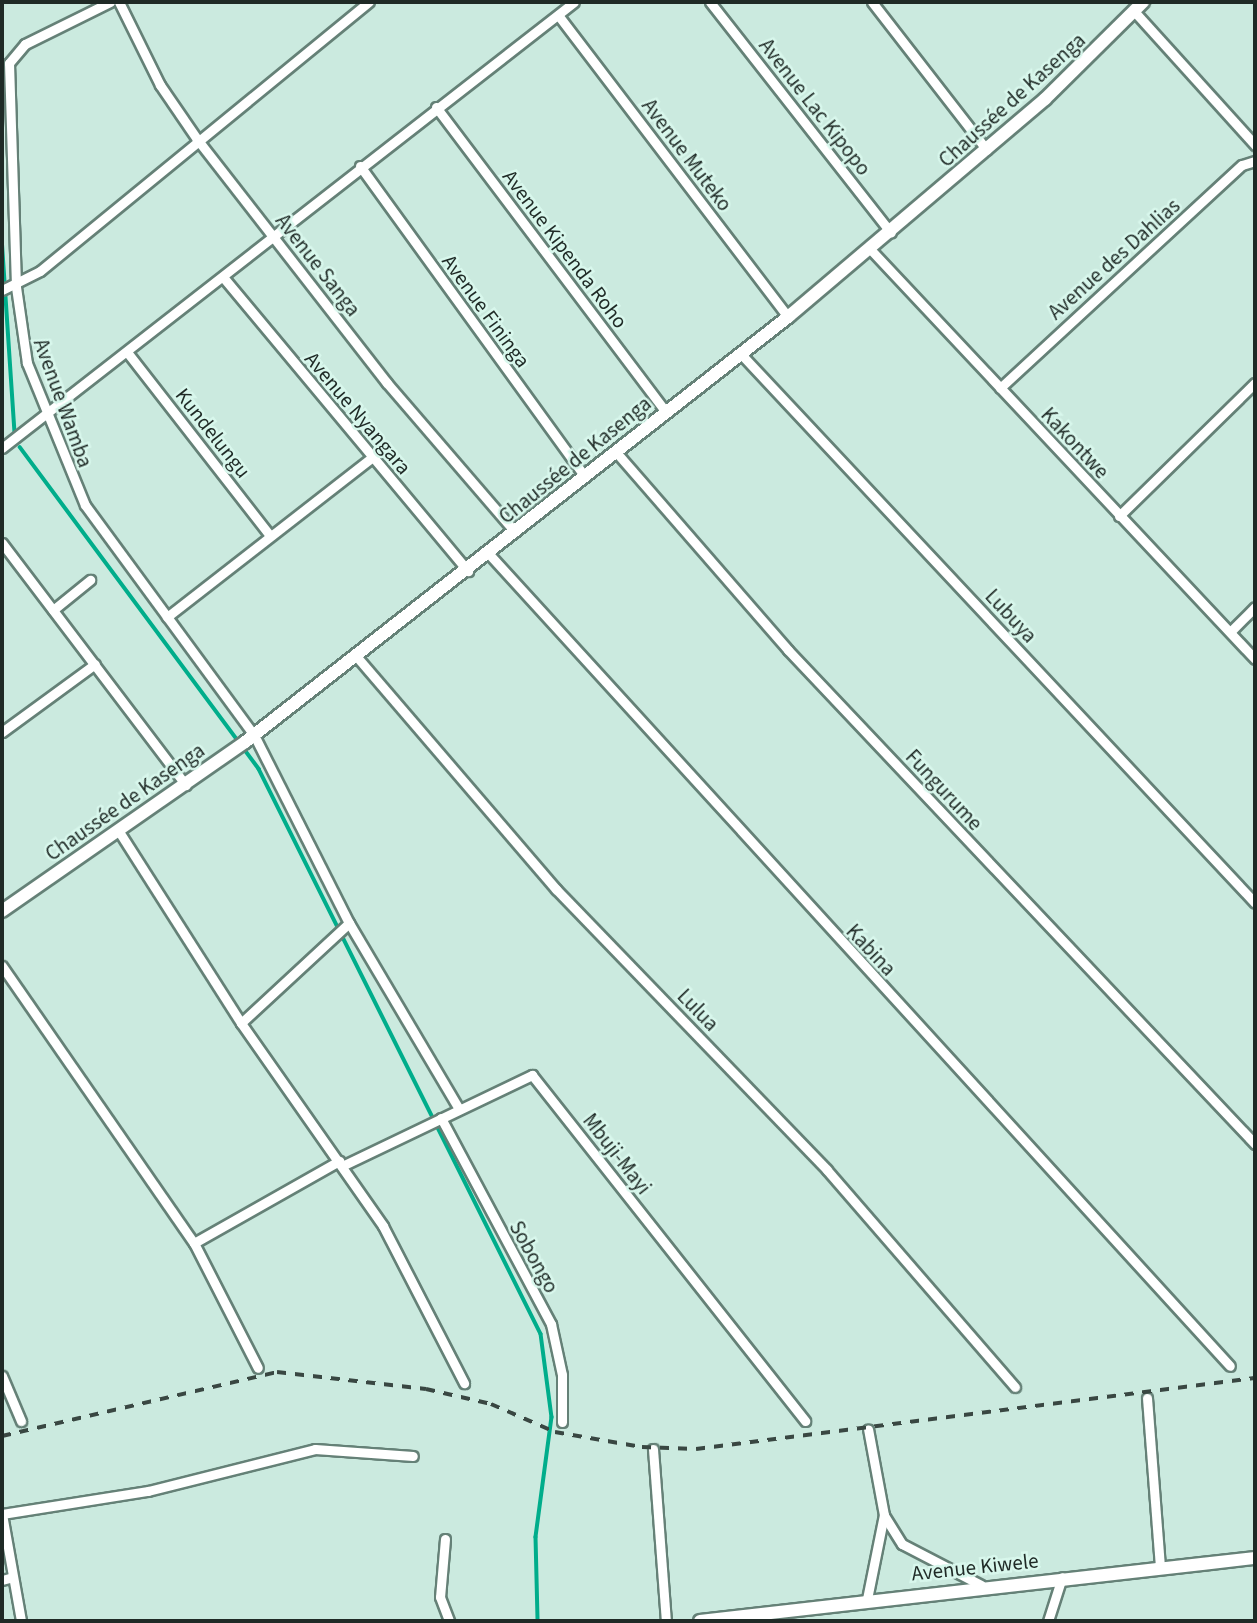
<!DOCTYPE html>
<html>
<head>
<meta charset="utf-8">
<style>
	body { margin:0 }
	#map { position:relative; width:1257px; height:1623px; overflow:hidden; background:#cbeadf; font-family:"Source Sans 3",sans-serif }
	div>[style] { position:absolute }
	.stream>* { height:3.5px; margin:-1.75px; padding:0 1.75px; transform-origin:1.75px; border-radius:1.75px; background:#00ad8b }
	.roads { filter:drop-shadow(2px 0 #658177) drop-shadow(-2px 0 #658177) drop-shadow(0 2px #658177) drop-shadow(0 -2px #658177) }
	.street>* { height:9px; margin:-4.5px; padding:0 4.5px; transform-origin:4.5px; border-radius:4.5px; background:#fff }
	.secondary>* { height:12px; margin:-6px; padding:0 6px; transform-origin:6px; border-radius:6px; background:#fff }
	.rail>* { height:3.5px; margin-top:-1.75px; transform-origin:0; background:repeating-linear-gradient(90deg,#394742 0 9px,transparent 0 18px) }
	span { translate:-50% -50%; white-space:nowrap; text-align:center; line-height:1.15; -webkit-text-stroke:5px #d8f7ec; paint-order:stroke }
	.street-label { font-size:21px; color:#1f2a26 }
	.frame { position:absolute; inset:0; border:4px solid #1f2a26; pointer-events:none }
</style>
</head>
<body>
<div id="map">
	<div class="stream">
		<div style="left:2px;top:237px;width:198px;rotate:86.2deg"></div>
		<div style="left:20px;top:447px;width:401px;rotate:53.4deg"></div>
		<div style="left:259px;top:769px;width:631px;rotate:63.48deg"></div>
		<div style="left:541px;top:1334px;width:84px;rotate:82.5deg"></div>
		<div style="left:552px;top:1417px;width:121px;rotate:97.6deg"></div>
		<div style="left:536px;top:1537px;width:84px;rotate:88.6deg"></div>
	</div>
	<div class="roads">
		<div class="street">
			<div style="left:110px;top:2px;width:95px;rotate:153.7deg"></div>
			<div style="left:25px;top:44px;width:25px;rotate:130deg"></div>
			<div style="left:9px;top:63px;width:224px;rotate:88.2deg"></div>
			<div style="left:16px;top:287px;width:77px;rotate:81.8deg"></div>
			<div style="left:27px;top:363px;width:153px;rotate:67.8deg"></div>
			<div style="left:85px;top:505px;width:285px;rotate:53.7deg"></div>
			<div style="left:254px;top:735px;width:211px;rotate:63.2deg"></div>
			<div style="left:349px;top:923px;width:216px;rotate:59.4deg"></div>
			<div style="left:119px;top:2px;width:93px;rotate:63.7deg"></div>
			<div style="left:160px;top:85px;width:65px;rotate:55.6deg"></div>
			<div style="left:197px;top:139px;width:309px;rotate:52.1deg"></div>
			<div style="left:387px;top:383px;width:196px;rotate:49.3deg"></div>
			<div style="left:710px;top:2px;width:293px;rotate:51.9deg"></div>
			<div style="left:872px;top:2px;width:187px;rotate:52.2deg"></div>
			<div style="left:1134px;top:11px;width:181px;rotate:47.9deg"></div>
			<div style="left:558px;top:15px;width:380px;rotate:52.7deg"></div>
			<div style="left:436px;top:107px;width:382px;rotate:53deg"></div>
			<div style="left:360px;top:166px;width:382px;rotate:54.1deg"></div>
			<div style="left:871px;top:250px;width:561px;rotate:46.81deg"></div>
			<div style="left:223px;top:277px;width:383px;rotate:50.2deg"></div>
			<div style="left:2px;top:290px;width:42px;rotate:-26.6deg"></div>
			<div style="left:40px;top:271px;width:425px;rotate:-39.3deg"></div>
			<div style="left:127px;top:352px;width:233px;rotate:52.1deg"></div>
			<div style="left:740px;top:353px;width:753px;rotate:46.88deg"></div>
			<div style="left:1000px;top:388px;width:329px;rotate:-42.7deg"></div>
			<div style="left:1242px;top:165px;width:14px;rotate:-17deg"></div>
			<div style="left:2px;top:448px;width:725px;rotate:-37.94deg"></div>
			<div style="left:616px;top:452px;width:262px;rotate:49deg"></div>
			<div style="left:788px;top:650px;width:680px;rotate:46.61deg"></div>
			<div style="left:1119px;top:516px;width:190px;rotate:-44.4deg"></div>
			<div style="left:2px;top:543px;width:304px;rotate:52.8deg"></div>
			<div style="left:489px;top:554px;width:1099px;rotate:47.62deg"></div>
			<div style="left:53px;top:610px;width:48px;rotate:-39deg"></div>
			<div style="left:167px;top:617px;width:259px;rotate:-37.9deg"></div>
			<div style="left:1230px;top:632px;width:35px;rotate:-45deg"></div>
			<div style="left:357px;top:657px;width:306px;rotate:49.4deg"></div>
			<div style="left:556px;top:889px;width:390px;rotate:46deg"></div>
			<div style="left:827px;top:1170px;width:287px;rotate:49.1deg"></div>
			<div style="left:2px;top:732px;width:115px;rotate:-36.2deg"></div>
			<div style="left:118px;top:830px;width:229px;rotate:57.5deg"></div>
			<div style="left:241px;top:1023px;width:248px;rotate:55deg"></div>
			<div style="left:383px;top:1226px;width:177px;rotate:62.7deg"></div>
			<div style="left:2px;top:966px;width:337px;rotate:55.3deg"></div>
			<div style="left:194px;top:1243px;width:140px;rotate:62.9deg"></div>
			<div style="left:241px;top:1023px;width:147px;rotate:-42.8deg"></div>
			<div style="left:441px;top:1118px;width:234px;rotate:61.9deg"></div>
			<div style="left:551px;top:1324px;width:52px;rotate:77.8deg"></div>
			<div style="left:562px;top:1375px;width:47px;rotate:90deg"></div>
			<div style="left:342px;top:1166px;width:211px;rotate:-25.6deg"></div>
			<div style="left:532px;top:1075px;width:441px;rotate:51.7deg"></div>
			<div style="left:194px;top:1243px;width:167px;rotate:-29.5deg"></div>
			<div style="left:2px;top:1376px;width:49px;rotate:67.1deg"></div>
			<div style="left:1147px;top:1398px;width:169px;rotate:85.6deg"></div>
			<div style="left:653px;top:1449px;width:172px;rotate:85.7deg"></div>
			<div style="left:2px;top:1514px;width:148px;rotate:-9deg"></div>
			<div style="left:148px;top:1491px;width:172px;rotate:-14.1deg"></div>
			<div style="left:315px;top:1449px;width:98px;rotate:4.1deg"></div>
			<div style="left:2px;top:1514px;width:109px;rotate:79.9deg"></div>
			<div style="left:885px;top:1517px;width:32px;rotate:58deg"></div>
			<div style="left:902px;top:1544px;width:89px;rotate:27.4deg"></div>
			<div style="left:445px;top:1539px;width:58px;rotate:94.9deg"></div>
			<div style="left:440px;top:1597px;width:26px;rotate:69deg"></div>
			<div style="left:2px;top:1580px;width:11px;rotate:-15deg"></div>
			<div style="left:867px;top:1599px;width:86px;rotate:-78.6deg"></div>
			<div style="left:884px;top:1515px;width:87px;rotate:-100.5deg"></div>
			<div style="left:1048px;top:1621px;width:46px;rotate:-72.3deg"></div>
		</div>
		<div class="secondary">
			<div style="left:2px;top:911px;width:296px;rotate:-34.8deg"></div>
			<div style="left:245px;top:742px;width:690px;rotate:-38.05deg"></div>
			<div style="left:788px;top:317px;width:337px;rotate:-40.3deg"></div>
			<div style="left:1045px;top:99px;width:138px;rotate:-44.7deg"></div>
			<div style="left:700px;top:1621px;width:559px;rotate:-6.48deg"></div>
		</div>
	</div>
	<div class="rail">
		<div style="left:2px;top:1436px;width:282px;rotate:-13.1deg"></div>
		<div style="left:277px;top:1372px;width:150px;rotate:6.5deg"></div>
		<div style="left:426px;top:1389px;width:67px;rotate:13deg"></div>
		<div style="left:491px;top:1404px;width:70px;rotate:23.6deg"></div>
		<div style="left:555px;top:1432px;width:88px;rotate:9.8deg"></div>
		<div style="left:642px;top:1447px;width:54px;rotate:2.1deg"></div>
		<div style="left:696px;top:1449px;width:563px;rotate:-7.24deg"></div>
	</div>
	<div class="street-label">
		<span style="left:1012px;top:100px;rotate:-42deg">Chaussée de Kasenga</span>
		<span style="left:815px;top:107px;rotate:52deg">Avenue Lac Kipopo</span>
		<span style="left:687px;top:155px;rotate:53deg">Avenue Muteko</span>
		<span style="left:565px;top:249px;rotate:53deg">Avenue Kipenda Roho</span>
		<span style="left:1114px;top:259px;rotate:-42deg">Avenue des Dahlias</span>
		<span style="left:318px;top:265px;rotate:52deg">Avenue Sanga</span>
		<span style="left:486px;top:311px;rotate:54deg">Avenue Fininga</span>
		<span style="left:63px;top:403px;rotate:70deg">Avenue Wamba</span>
		<span style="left:358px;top:413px;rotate:50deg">Avenue Nyangara</span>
		<span style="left:213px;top:433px;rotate:52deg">Kundelungu</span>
		<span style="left:1075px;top:443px;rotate:47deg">Kakontwe</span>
		<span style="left:575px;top:460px;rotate:-39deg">Chaussée de Kasenga</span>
		<span style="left:1011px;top:616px;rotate:47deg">Lubuya</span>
		<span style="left:944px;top:790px;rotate:47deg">Fungurume</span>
		<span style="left:125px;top:802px;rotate:-35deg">Chaussée de Kasenga</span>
		<span style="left:871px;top:950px;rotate:47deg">Kabina</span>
		<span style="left:698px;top:1010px;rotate:46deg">Lulua</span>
		<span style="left:617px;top:1154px;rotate:52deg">Mbuji-Mayi</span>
		<span style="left:534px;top:1257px;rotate:61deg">Sobongo</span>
		<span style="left:975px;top:1567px;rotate:-6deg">Avenue Kiwele</span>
	</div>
	<div class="frame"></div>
</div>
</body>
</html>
